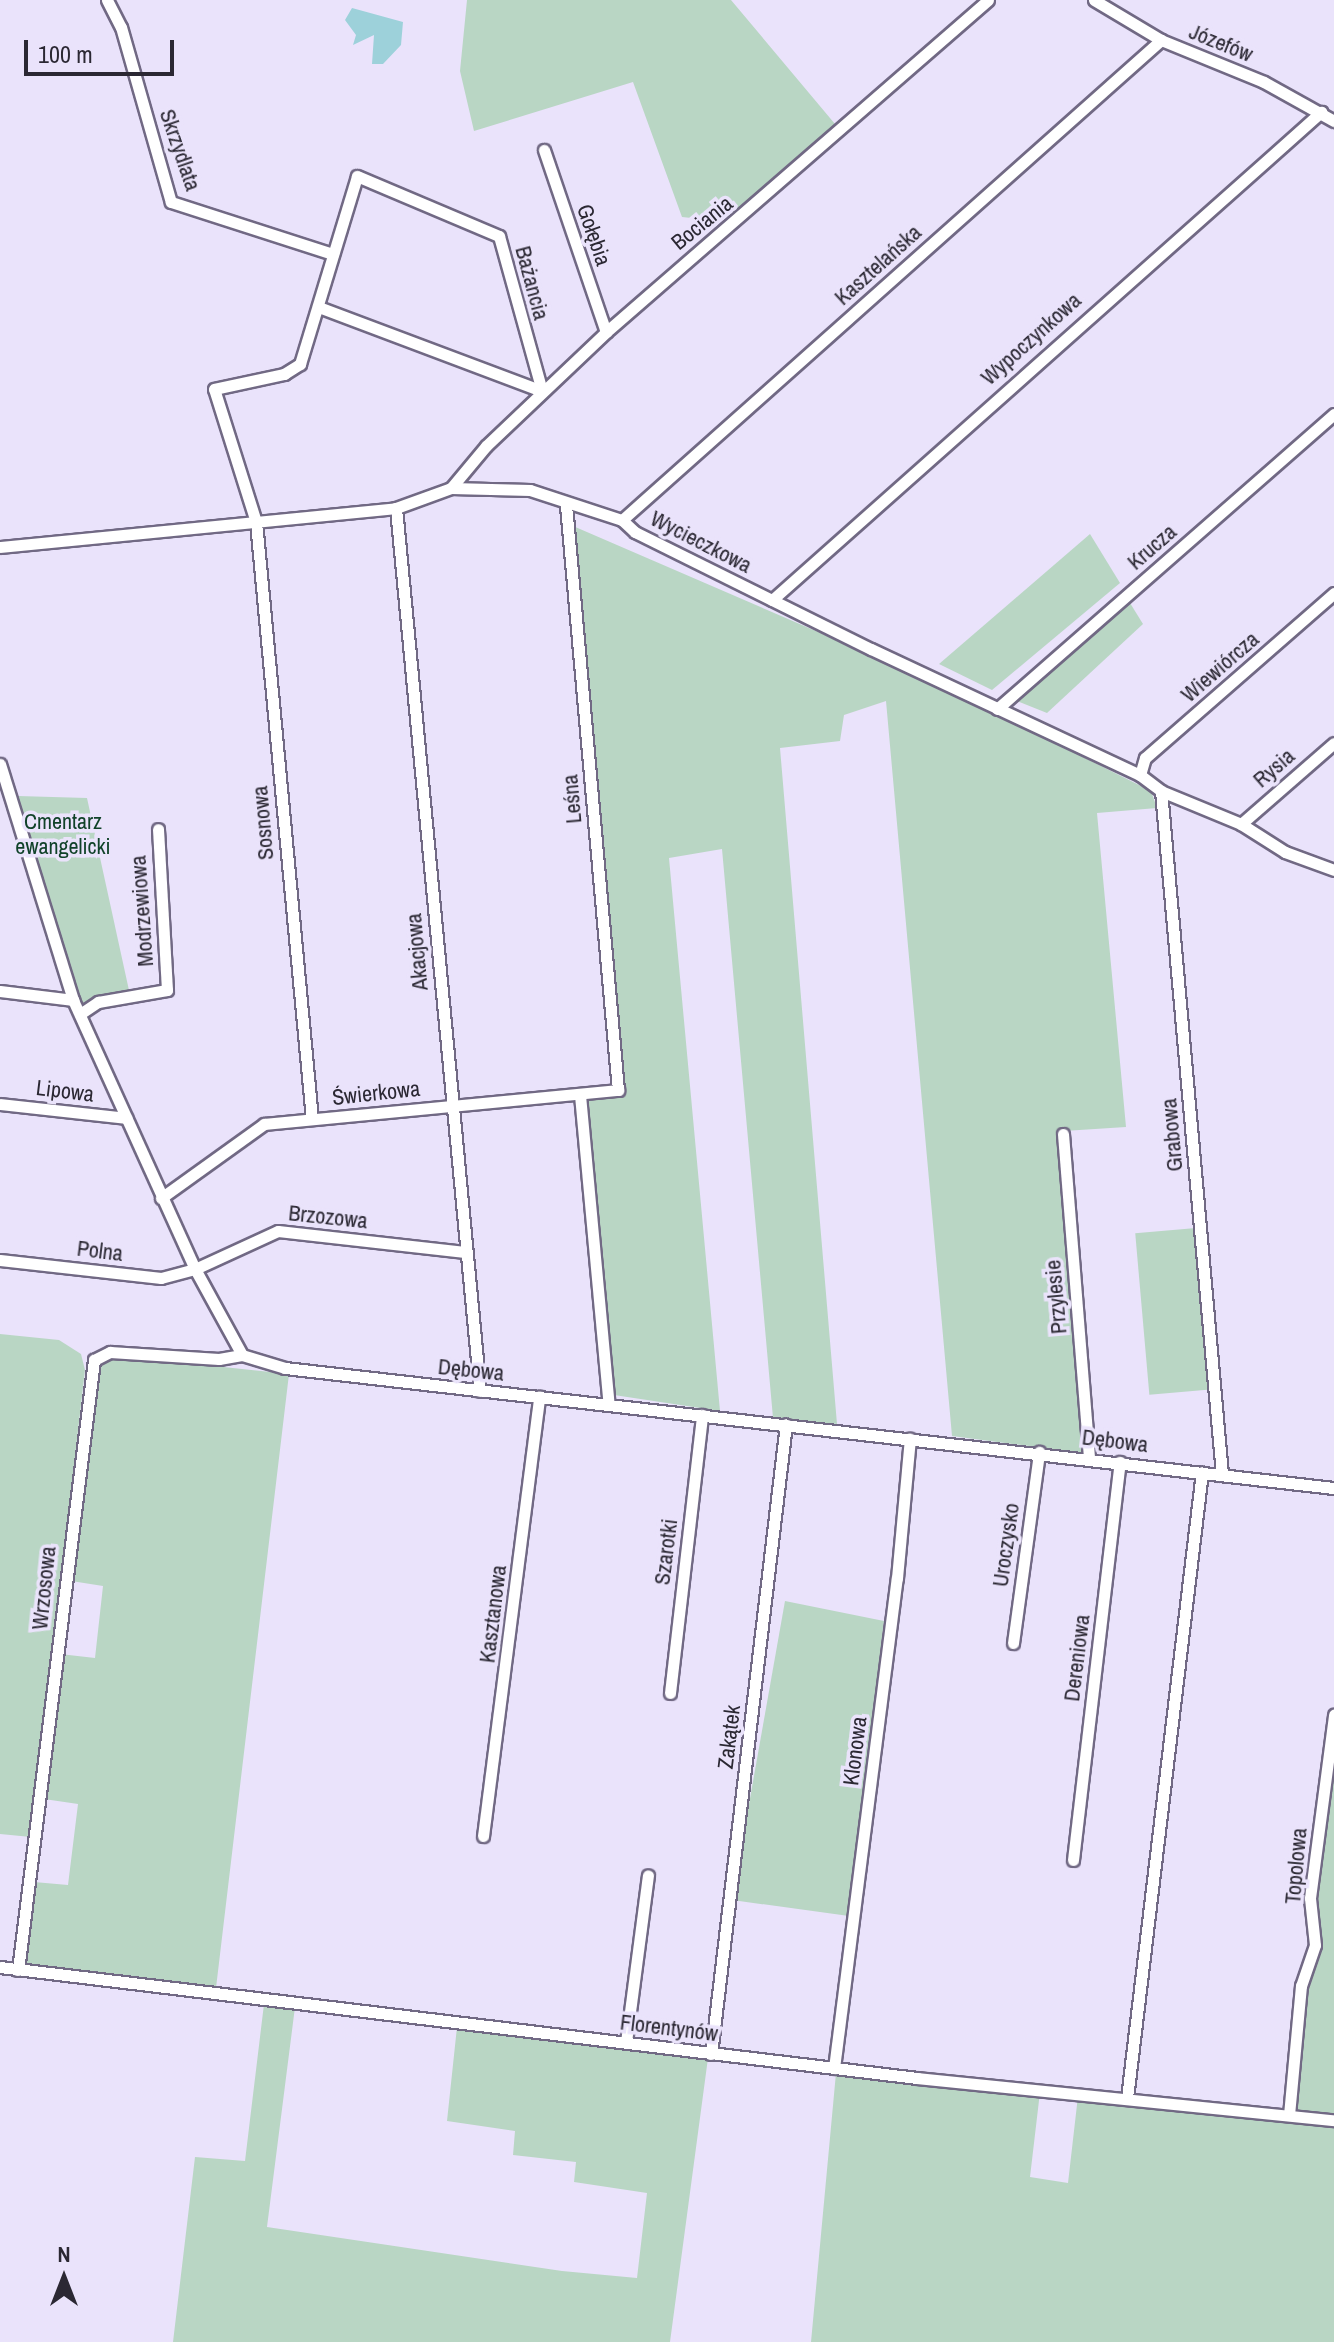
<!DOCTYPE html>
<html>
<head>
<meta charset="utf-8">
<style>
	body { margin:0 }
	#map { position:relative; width:1334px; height:2342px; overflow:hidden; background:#eae3fb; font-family:"Archivo Narrow",sans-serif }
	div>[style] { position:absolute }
	.green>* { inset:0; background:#b9d6c4; transform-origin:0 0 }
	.water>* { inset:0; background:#9dd1da }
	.roads { filter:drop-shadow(2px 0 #716984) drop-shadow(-2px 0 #716984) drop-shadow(0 2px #716984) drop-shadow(0 -2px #716984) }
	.minor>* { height:11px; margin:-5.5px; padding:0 5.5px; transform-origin:5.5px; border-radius:5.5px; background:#fff }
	span { translate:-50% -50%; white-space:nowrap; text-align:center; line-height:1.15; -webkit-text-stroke:7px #eae3fb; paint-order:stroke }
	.street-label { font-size:22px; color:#2b2833 }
	.park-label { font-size:22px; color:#104229 }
	.north { position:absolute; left:24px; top:2238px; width:80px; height:80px; -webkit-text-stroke:6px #eae3fb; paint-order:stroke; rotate:0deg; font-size:22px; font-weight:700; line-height:32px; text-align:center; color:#2b2833 }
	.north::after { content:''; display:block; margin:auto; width:28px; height:36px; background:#2b2833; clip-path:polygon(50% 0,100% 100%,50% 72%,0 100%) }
	.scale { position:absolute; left:24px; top:40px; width:150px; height:36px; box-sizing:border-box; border:4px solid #2b2833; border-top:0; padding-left:10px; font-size:24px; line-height:28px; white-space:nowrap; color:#2b2833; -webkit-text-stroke:6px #eae3fb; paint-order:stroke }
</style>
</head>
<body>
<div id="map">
	<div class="green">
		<div style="clip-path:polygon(467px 0,731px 0,835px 124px,757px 202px,720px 221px,682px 217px,633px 82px,474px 131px,460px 71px)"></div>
		<div style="clip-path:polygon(573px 526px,927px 679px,1151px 791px,1157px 808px,1097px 813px,1126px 1127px,1064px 1131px,1086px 1450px,1082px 1453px,952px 1436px,886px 701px,844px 715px,840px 741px,780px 748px,837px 1424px,773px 1418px,722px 849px,669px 858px,720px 1411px,614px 1395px,584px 1096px,620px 1092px)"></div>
		<div style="clip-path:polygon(1090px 534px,1120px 583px,992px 690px,939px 664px)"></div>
		<div style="clip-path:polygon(1130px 603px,1143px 624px,1047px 713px,1017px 701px)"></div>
		<div style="clip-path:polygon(18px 796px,87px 798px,130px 995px,83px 1008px)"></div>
		<div style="left:1196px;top:1228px;width:162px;height:61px;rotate:85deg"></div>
		<div style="clip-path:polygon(0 1334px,59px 1340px,81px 1354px,85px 1370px,31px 1837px,0 1834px)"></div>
		<div style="clip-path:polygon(111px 1355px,289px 1374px,216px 1988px,29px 1967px,23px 1962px,34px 1882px,68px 1885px,78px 1804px,44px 1799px,60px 1654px,95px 1658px,103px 1586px,65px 1580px,96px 1367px)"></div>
		<div style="clip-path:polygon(785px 1601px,884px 1621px,849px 1916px,732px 1900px)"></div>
		<div style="clip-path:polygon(1334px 1737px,1334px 2116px,1293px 2112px,1305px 1987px,1318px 1945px,1314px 1897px)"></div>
		<div style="clip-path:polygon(264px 2004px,295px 2007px,267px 2227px,562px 2271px,637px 2278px,647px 2193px,574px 2182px,576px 2162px,513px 2155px,515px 2131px,447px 2121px,457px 2027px,708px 2058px,670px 2342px,173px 2342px,195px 2157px,245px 2161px)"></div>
		<div style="clip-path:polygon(836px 2073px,1040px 2092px,1030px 2177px,1068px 2183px,1078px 2096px,1334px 2125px,1334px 2342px,811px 2342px)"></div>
	</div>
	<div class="water">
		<div style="clip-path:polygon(352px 8px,403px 22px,401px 45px,383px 64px,372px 64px,374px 35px,353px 45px,356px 35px,345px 20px)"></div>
	</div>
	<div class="roads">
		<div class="minor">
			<div style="left:107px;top:0;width:30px;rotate:63deg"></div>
			<div style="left:121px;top:27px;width:182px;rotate:74.1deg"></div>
			<div style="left:171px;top:202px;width:170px;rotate:17.8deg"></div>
			<div style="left:1094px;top:0;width:78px;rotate:30.8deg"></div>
			<div style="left:1161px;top:40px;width:111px;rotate:22.2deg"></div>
			<div style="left:1264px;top:82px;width:80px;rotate:29.1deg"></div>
			<div style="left:544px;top:150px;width:192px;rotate:71.2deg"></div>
			<div style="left:451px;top:488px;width:55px;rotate:-50.2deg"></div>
			<div style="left:486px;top:446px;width:166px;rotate:-43.5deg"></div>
			<div style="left:606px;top:332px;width:506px;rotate:-40.99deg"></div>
			<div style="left:396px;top:508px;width:887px;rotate:84.57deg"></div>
			<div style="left:622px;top:520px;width:722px;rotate:-41.69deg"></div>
			<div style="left:0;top:547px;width:398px;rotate:-5.6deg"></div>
			<div style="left:396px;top:508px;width:59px;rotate:-20deg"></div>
			<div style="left:451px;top:488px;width:79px;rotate:1.5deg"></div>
			<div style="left:530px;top:490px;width:97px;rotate:18.1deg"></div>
			<div style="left:622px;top:520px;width:18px;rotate:43deg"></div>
			<div style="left:635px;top:532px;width:263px;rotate:26.4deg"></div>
			<div style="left:871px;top:649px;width:297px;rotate:25.1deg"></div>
			<div style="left:1140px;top:775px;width:26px;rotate:37deg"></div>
			<div style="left:1161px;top:791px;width:87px;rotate:22.4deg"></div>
			<div style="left:1241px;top:824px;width:52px;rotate:32.5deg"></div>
			<div style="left:1285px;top:852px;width:52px;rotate:20.2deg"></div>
			<div style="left:772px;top:600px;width:735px;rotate:-41.63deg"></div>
			<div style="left:997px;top:709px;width:448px;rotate:-41.2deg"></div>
			<div style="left:0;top:764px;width:247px;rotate:72.8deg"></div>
			<div style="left:73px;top:1000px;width:295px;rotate:65.6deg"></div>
			<div style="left:195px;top:1269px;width:98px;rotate:61.3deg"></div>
			<div style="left:242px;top:1355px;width:45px;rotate:16.8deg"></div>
			<div style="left:285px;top:1368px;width:1056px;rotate:6.53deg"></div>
			<div style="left:1140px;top:775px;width:18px;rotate:-74deg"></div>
			<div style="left:1145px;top:758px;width:251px;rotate:-41.1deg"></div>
			<div style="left:1161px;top:791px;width:687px;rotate:84.9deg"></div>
			<div style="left:1241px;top:824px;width:123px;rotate:-41.1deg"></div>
			<div style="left:0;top:991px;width:74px;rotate:7deg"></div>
			<div style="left:80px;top:1014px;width:22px;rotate:-34deg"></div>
			<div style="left:98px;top:1002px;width:70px;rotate:-9.9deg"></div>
			<div style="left:167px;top:990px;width:161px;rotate:-93.2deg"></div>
			<div style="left:580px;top:1095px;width:311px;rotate:84.7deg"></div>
			<div style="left:0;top:1104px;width:127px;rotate:6.3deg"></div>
			<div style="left:312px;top:1119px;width:600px;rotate:-95.36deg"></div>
			<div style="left:256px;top:522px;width:139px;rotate:-107.5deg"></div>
			<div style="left:214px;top:389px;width:72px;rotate:-12.1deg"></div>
			<div style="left:284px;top:374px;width:19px;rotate:-32deg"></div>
			<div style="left:300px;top:364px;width:196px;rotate:-73.1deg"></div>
			<div style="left:357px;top:176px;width:154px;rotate:22.9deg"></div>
			<div style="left:499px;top:236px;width:161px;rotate:74.5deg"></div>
			<div style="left:542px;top:391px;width:239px;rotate:-159.4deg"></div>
			<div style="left:1063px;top:1134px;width:325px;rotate:85.4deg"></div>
			<div style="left:161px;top:1198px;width:127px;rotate:-35.7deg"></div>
			<div style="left:264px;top:1124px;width:356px;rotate:-5.5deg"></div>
			<div style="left:618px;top:1090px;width:587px;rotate:-95.08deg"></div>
			<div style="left:0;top:1260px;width:162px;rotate:6.4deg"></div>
			<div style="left:161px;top:1278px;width:35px;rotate:-15deg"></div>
			<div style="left:195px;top:1269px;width:91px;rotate:-24.6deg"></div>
			<div style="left:278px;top:1231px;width:188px;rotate:6.4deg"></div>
			<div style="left:1013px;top:1643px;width:193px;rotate:-82.2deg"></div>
			<div style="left:670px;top:1693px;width:280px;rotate:-83.4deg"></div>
			<div style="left:483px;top:1836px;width:443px;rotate:-82.7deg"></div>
			<div style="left:1073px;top:1860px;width:401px;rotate:-83.3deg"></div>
			<div style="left:0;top:1967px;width:924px;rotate:6.9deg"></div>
			<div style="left:917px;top:2078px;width:419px;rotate:5.8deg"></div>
			<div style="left:18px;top:1970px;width:615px;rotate:-82.9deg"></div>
			<div style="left:94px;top:1360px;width:18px;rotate:-27deg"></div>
			<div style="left:110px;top:1352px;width:109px;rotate:3.7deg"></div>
			<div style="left:219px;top:1359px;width:23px;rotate:-10deg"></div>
			<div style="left:626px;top:2042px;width:168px;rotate:-82.5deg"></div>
			<div style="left:711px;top:2054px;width:634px;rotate:-83.21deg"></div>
			<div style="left:834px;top:2068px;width:494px;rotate:-82.7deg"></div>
			<div style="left:897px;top:1578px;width:140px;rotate:-84.7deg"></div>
			<div style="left:1127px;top:2098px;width:630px;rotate:-83.17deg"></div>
			<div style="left:1289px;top:2115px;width:130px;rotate:-84.7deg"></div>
			<div style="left:1301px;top:1986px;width:43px;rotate:-71.1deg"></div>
			<div style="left:1315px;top:1945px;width:47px;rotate:-96.1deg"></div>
			<div style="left:1310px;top:1898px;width:185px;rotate:-82.5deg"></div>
		</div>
	</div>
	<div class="street-label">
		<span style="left:1221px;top:43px;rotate:22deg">Józefów</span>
		<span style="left:180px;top:150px;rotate:71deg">Skrzydlata</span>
		<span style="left:702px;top:223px;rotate:-39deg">Bociania</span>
		<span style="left:594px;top:235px;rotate:71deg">Gołębia</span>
		<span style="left:878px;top:265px;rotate:-42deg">Kasztelańska</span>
		<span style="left:532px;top:283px;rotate:75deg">Bażancia</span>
		<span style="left:1031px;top:339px;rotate:-42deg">Wypoczynkowa</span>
		<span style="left:701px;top:542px;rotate:27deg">Wycieczkowa</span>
		<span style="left:1152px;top:547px;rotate:-41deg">Krucza</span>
		<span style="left:1220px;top:667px;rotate:-41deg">Wiewiórcza</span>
		<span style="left:1274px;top:768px;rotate:-41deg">Rysia</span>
		<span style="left:572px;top:799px;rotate:-95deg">Leśna</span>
		<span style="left:263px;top:823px;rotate:-95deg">Sosnowa</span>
		<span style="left:142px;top:911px;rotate:-94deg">Modrzewiowa</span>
		<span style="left:417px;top:952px;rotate:-95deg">Akacjowa</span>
		<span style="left:65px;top:1091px;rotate:7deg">Lipowa</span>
		<span style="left:376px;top:1093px;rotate:-6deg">Świerkowa</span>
		<span style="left:1172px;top:1135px;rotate:-95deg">Grabowa</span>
		<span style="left:328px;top:1217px;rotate:6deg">Brzozowa</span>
		<span style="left:100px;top:1251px;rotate:7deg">Polna</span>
		<span style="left:1056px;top:1297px;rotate:-95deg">Przylesie</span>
		<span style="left:471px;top:1370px;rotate:6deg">Dębowa</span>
		<span style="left:1115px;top:1441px;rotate:7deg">Dębowa</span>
		<span style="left:1006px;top:1545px;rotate:-82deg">Uroczysko</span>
		<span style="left:666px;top:1552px;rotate:-83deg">Szarotki</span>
		<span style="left:44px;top:1588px;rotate:-84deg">Wrzosowa</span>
		<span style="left:493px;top:1614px;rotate:-83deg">Kasztanowa</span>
		<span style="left:1077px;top:1658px;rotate:-83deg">Dereniowa</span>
		<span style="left:729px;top:1737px;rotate:-83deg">Zakątek</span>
		<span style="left:855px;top:1751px;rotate:-83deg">Klonowa</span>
		<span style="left:1296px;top:1866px;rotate:-85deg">Topolowa</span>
		<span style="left:669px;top:2028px;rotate:7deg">Florentynów</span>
	</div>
	<div class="park-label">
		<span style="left:63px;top:834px">Cmentarz<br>ewangelicki</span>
	</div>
	<div class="north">N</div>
	<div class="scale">100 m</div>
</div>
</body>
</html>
